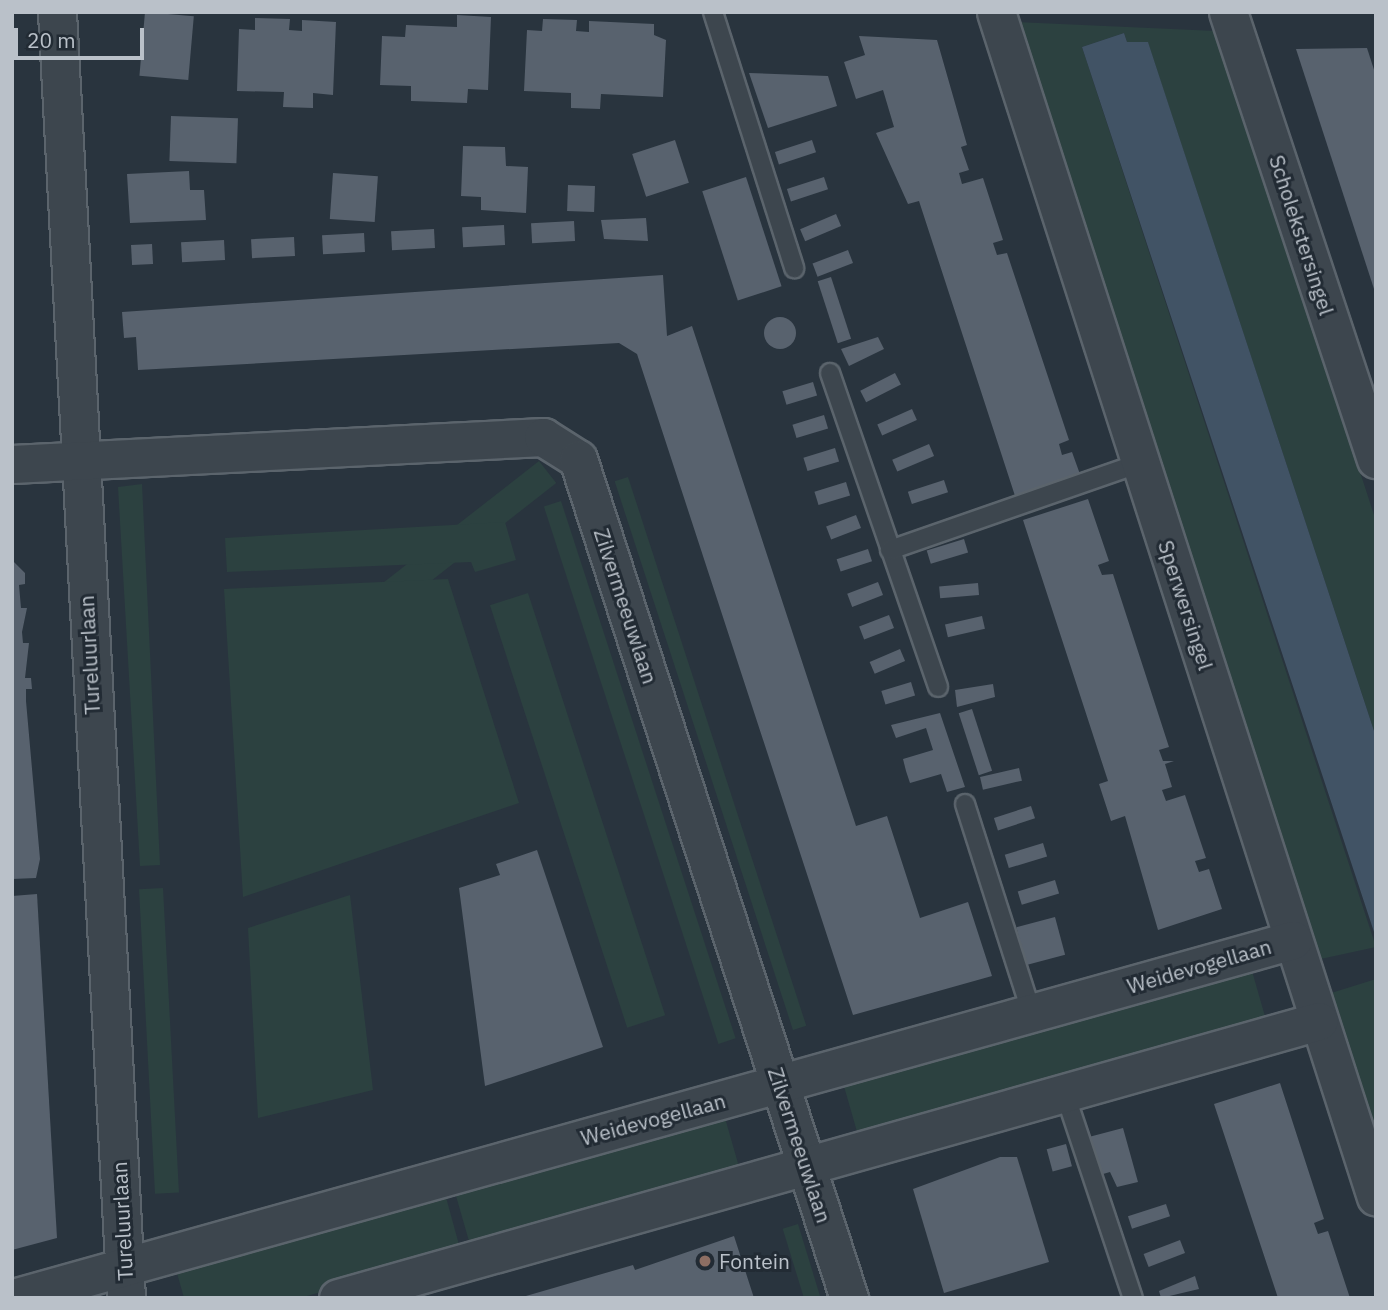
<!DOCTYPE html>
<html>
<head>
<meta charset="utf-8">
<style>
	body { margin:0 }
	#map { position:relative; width:1388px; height:1310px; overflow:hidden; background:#29343e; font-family:"IBM Plex Sans",sans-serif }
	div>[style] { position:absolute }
	.green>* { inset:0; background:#2c4140; transform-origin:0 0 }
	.water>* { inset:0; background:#415365 }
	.building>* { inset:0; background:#58626e; transform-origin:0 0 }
	.round { border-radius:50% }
	.roads { filter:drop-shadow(2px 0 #5b646c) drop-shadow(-2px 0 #5b646c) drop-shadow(0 2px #5b646c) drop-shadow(0 -2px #5b646c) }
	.service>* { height:18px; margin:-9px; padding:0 9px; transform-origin:9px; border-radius:9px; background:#3d464e }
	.minor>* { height:37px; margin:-18.5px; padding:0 18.5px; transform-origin:18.5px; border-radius:18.5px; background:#3d464e }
	.dots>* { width:19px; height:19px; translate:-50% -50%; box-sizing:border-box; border:4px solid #222b34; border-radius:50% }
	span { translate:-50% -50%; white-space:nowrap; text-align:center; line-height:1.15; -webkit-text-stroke:6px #222b34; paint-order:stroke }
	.street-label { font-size:21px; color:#bac1c9 }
	.poi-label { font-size:21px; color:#bac1c9 }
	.left { translate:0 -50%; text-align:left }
	.frame { position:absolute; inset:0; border:14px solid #bac1c9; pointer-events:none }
	.scale { position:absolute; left:14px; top:28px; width:130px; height:32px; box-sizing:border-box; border:4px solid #bac1c9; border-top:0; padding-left:9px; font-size:21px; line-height:24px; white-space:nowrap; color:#bac1c9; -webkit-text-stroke:5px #222b34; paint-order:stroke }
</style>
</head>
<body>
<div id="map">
	<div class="green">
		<div style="clip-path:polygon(1014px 22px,1216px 31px,1376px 521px,1376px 737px,1148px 43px,1127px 42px,1124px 33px,1082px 47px,1376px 947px,1316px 960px)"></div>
		<div style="left:539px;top:461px;width:28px;height:365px;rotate:52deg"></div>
		<div style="left:628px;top:477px;width:577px;height:14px;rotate:72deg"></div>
		<div style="clip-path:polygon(142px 484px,160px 865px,140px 866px,118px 487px)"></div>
		<div style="left:561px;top:501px;width:565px;height:18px;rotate:72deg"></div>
		<div style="clip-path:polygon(505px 522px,516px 560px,475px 572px,471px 562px,227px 572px,225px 538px)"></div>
		<div style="clip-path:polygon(448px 579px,519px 803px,243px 897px,224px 589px)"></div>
		<div style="left:528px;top:593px;width:444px;height:40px;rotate:72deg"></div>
		<div style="left:163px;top:888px;width:305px;height:24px;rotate:87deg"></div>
		<div style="clip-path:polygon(350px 895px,373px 1090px,258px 1118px,248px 928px)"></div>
		<div style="left:1250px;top:964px;width:65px;height:424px;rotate:74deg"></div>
		<div style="clip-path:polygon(1376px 979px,1376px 1147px,1328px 994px)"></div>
		<div style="left:723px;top:1111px;width:65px;height:280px;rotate:74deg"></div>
		<div style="clip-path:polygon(444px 1190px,461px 1252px,300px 1298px,184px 1298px,175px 1266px)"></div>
		<div style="left:798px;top:1224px;width:77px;height:16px;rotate:73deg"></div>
	</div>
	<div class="water">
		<div style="clip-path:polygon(1124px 33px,1127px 42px,1148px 42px,1376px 737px,1376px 938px,1082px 47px)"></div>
	</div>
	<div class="building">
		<div style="left:145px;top:12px;width:49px;height:64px;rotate:5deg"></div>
		<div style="clip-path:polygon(457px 15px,491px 17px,488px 90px,468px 89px,467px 103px,440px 102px,411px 101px,411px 86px,380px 85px,382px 36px,405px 37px,406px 25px,457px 27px)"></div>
		<div style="clip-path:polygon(255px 18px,290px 19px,289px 30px,302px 31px,302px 20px,336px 22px,333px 95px,313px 93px,313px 108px,283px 107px,284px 92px,237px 91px,239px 29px,255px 30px)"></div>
		<div style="clip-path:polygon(543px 19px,577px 20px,576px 31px,589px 32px,589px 21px,654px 24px,654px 35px,666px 40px,663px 97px,601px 94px,600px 109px,571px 108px,571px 93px,524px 91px,527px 30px,542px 31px)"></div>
		<div style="clip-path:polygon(859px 36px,937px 40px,967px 145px,961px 147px,969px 170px,959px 173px,962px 184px,983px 178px,1003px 240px,993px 243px,997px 255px,1007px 253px,1069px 440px,1059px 444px,1062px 455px,1072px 452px,1081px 477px,1016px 499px,919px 201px,908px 204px,876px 133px,894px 127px,883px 90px,856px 99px,844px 62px,865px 55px)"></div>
		<div style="clip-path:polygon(1367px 48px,1376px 76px,1375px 292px,1296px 49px)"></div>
		<div style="clip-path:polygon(749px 73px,828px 76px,837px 106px,768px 128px)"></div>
		<div style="left:171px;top:116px;width:67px;height:45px;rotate:2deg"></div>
		<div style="left:675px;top:140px;width:45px;height:45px;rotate:72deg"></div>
		<div style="left:812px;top:140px;width:13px;height:39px;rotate:72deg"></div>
		<div style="clip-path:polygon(463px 146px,505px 147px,506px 166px,528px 167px,526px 213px,481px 210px,481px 197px,461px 196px)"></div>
		<div style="clip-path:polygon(189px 171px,190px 190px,204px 190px,206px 220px,130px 223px,127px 174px)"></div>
		<div style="left:333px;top:173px;width:45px;height:46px;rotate:4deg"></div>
		<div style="left:746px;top:177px;width:115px;height:46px;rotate:72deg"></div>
		<div style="left:824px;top:177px;width:13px;height:39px;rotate:72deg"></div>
		<div style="left:568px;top:185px;width:27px;height:26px;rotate:2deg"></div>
		<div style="left:836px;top:214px;width:13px;height:39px;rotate:67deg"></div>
		<div style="clip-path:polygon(646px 218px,648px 241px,604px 239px,601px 220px)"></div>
		<div style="left:574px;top:221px;width:20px;height:43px;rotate:87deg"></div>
		<div style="left:504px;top:225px;width:20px;height:42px;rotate:87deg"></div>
		<div style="left:434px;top:229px;width:19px;height:43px;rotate:87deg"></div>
		<div style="left:364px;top:233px;width:19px;height:42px;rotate:87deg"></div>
		<div style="left:294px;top:237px;width:19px;height:43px;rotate:87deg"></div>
		<div style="left:224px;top:240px;width:20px;height:43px;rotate:87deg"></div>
		<div style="left:152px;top:244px;width:20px;height:21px;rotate:87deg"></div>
		<div style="left:848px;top:250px;width:14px;height:38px;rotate:69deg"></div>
		<div style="clip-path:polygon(663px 275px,667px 336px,692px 326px,856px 826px,887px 816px,920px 918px,968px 902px,992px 976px,853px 1015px,637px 354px,619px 343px,138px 370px,136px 337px,124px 338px,122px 312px)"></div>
		<div style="left:831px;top:277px;width:65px;height:14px;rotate:72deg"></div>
		<div class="round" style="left:764px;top:317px;width:32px;height:32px"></div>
		<div style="clip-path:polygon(878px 337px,884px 349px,849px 366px,841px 349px)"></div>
		<div style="left:895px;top:373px;width:13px;height:39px;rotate:63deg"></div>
		<div style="left:813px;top:382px;width:14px;height:32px;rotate:73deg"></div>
		<div style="left:912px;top:409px;width:12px;height:38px;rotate:66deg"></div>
		<div style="left:824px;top:415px;width:14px;height:33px;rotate:73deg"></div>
		<div style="left:929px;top:444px;width:13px;height:40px;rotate:67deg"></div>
		<div style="left:835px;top:448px;width:14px;height:33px;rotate:73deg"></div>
		<div style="left:944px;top:480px;width:13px;height:38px;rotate:72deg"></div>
		<div style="left:846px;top:482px;width:14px;height:33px;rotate:73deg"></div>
		<div style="clip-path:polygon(1088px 499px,1109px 561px,1098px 565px,1102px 575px,1113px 574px,1169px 747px,1159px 750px,1163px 761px,1174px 761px,1165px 764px,1172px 787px,1162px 790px,1166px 801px,1185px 795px,1206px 858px,1195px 861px,1199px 872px,1209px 869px,1222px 909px,1158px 930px,1125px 816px,1111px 821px,1099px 784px,1108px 781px,1023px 520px)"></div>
		<div style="left:856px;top:515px;width:14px;height:32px;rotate:69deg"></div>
		<div style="left:964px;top:539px;width:14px;height:39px;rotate:73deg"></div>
		<div style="left:868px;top:549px;width:13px;height:33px;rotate:72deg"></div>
		<div style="clip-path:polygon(12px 560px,25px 573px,25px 584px,19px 585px,21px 608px,27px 608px,22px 632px,23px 643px,29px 643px,25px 678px,31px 678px,32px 689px,26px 689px,26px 701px,40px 859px,36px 878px,12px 879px)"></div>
		<div style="left:878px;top:582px;width:14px;height:33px;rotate:69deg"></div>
		<div style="left:978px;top:583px;width:12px;height:39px;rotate:85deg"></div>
		<div style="left:889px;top:615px;width:14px;height:32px;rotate:69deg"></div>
		<div style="left:982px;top:616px;width:13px;height:38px;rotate:77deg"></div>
		<div style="left:900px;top:649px;width:13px;height:33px;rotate:67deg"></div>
		<div style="left:911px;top:682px;width:14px;height:31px;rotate:73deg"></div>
		<div style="clip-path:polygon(993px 684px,995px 697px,957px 707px,955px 690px)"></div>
		<div style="left:972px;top:709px;width:65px;height:14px;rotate:72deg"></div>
		<div style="clip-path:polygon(940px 713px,965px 787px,947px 792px,941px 774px,910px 783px,906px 771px,903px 759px,933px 750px,926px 728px,896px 738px,891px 725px)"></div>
		<div style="left:1019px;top:768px;width:13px;height:40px;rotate:77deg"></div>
		<div style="left:1031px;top:806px;width:13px;height:39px;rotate:72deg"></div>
		<div style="left:1043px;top:843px;width:14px;height:40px;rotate:73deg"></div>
		<div style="clip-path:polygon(537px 850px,603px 1047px,485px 1086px,459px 888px,500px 875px,496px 864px)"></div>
		<div style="left:1055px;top:880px;width:14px;height:39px;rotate:73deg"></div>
		<div style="clip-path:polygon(37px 894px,57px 1238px,12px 1250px,12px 896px)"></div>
		<div style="left:1055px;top:917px;width:39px;height:40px;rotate:75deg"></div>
		<div style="clip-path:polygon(1280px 1083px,1324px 1219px,1314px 1223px,1318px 1234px,1328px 1231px,1350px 1298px,1278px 1298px,1214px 1104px)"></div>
		<div style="clip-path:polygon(1123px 1128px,1138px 1182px,1117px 1187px,1110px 1172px,1096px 1176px,1085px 1138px)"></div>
		<div style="left:1066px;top:1144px;width:23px;height:20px;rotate:75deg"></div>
		<div style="clip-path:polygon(1000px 1157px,1017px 1157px,1049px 1262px,944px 1293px,913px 1189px)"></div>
		<div style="left:1166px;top:1204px;width:13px;height:40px;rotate:72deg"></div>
		<div style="clip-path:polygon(734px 1236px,754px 1298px,519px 1298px,633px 1265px,635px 1270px)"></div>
		<div style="left:1180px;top:1240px;width:14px;height:39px;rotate:69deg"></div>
		<div style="clip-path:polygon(1195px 1276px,1199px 1289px,1161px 1298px,1159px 1291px)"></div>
	</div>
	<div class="roads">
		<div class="service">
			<div style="left:713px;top:12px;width:269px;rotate:72.4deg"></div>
			<div style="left:830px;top:373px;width:332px;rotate:71deg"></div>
			<div style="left:890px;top:550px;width:265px;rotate:-19.2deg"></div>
			<div style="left:965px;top:804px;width:220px;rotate:72.3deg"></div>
			<div style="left:1065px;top:1094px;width:215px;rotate:71.6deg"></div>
		</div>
		<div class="minor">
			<div style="left:57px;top:12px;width:1288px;rotate:86.93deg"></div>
			<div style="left:996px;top:12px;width:1244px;rotate:72.22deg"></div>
			<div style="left:1228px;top:12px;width:471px;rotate:71.7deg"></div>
			<div style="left:12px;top:464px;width:532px;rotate:-2.91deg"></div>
			<div style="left:543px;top:437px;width:41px;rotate:32.2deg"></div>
			<div style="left:578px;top:459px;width:882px;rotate:72.1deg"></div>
			<div style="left:13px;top:1298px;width:1329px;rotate:-15.63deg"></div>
			<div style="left:338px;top:1298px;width:1019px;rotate:-15.77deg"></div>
		</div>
	</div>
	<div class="dots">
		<div style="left:705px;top:1261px;background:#8d6e63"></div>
	</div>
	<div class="street-label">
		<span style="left:1302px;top:235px;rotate:72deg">Scholekstersingel</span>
		<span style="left:1186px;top:605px;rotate:72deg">Sperwersingel</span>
		<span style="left:626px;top:606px;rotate:72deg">Zilvermeeuwlaan</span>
		<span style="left:89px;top:655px;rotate:-93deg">Tureluurlaan</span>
		<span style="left:1199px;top:966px;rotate:-16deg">Weidevogellaan</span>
		<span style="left:653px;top:1119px;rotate:-15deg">Weidevogellaan</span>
		<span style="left:800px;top:1145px;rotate:72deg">Zilvermeeuwlaan</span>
		<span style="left:122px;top:1221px;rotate:-93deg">Tureluurlaan</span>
	</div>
	<div class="poi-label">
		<span class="left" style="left:719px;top:1261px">Fontein</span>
	</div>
	<div class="frame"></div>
	<div class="scale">20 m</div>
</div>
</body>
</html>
